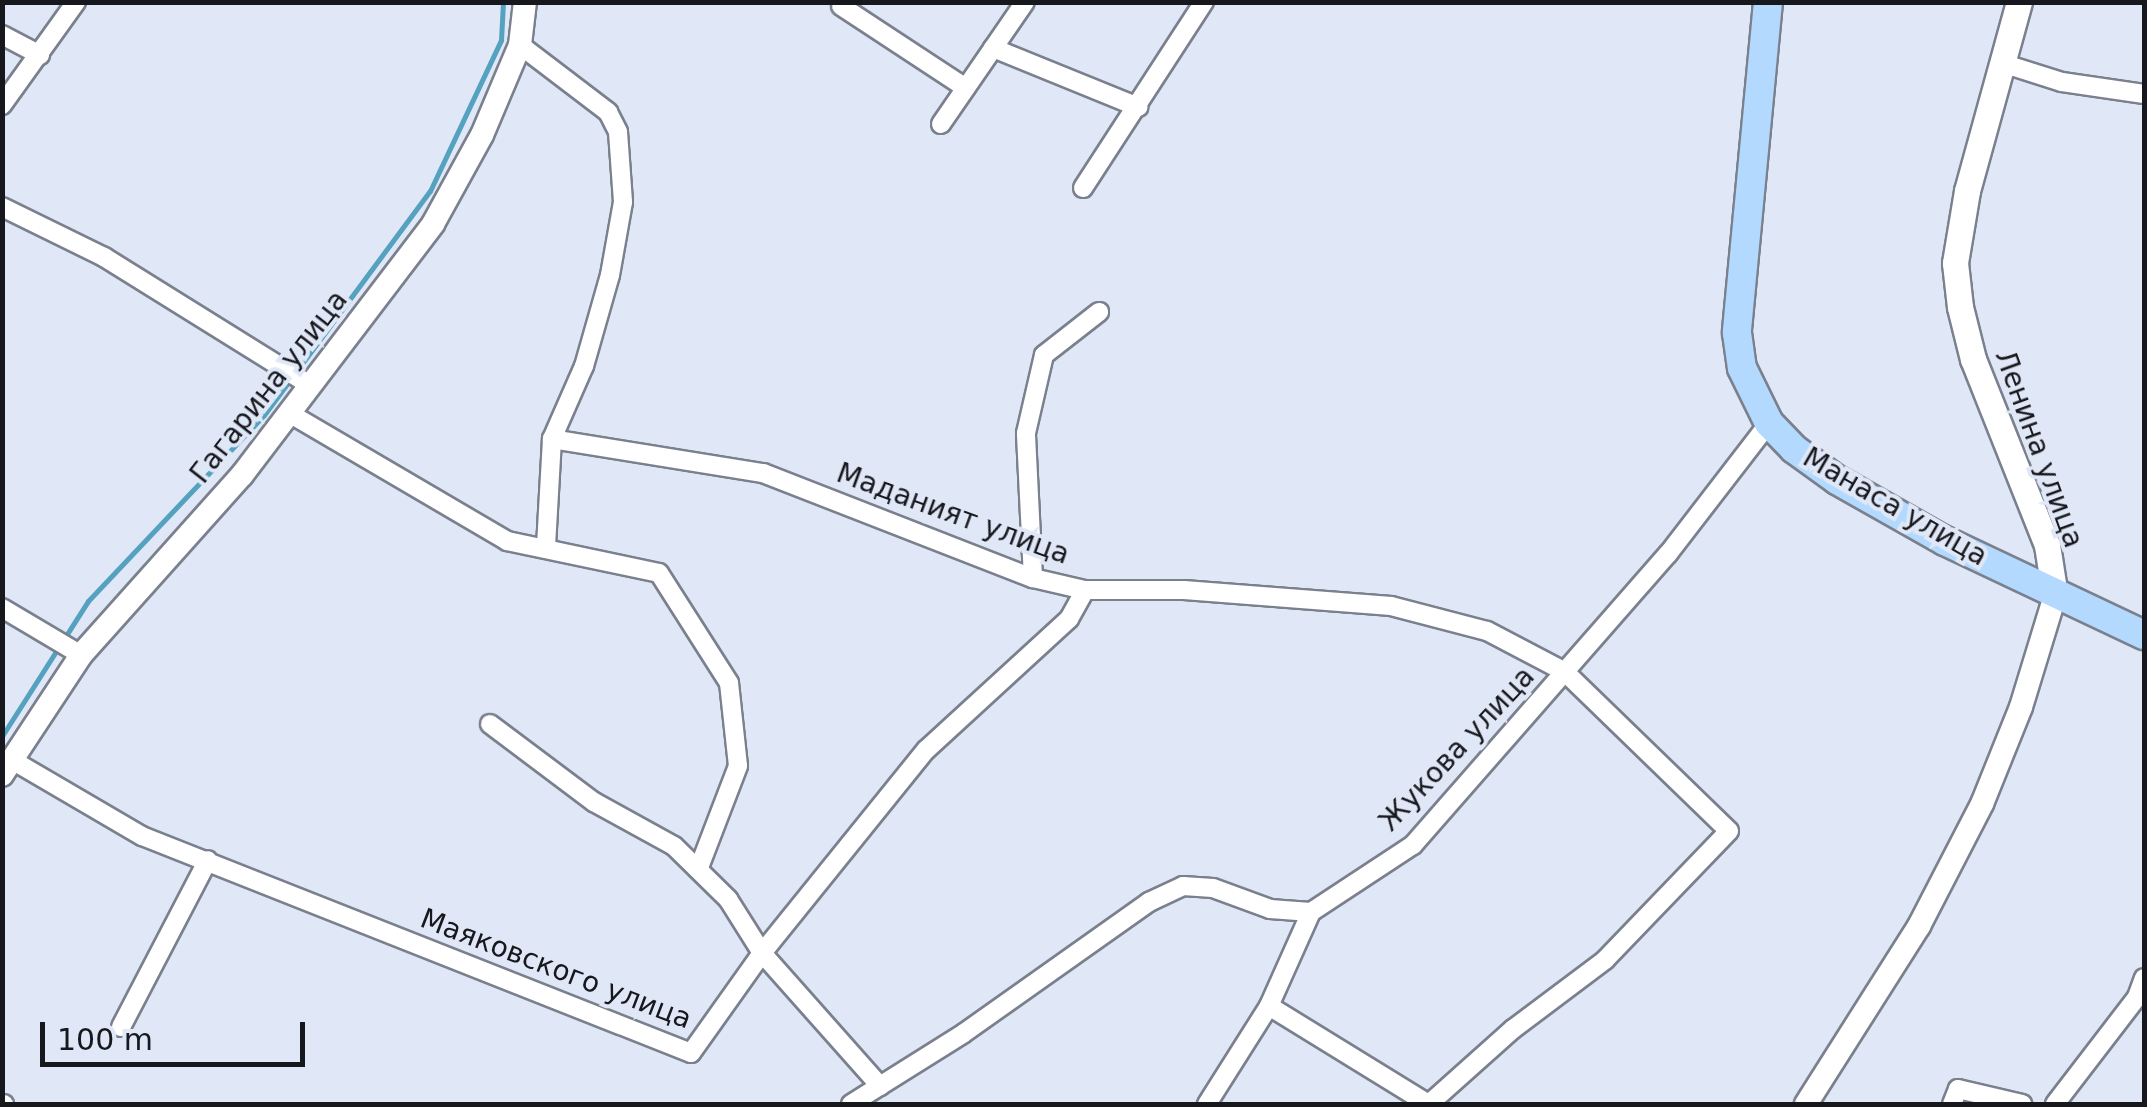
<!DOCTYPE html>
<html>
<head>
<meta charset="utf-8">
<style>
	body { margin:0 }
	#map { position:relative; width:2147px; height:1107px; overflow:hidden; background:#e0e7f6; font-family:"DejaVu Sans",sans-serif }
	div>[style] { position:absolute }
	.stream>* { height:5px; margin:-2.5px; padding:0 2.5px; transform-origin:2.5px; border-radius:2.5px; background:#55a1c0 }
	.roads { filter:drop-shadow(2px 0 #7a808d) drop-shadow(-2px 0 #7a808d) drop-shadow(0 2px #7a808d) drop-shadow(0 -2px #7a808d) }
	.minor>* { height:18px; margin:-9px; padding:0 9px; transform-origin:9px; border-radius:9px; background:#fff }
	.tertiary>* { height:22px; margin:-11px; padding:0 11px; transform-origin:11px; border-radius:11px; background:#fff }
	.secondary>* { height:25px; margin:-12.5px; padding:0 12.5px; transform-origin:12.5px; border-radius:12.5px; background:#fff }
	.primary>* { height:28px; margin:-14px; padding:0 14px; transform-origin:14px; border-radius:14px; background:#b3dafe }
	span { translate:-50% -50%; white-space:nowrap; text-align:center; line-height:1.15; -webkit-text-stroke:8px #e0e7f6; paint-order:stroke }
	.street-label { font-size:28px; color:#16181d }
	.frame { position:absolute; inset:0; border:5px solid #16181d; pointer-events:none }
	.scale { position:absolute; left:40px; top:1022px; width:265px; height:45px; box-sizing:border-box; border:5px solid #16181d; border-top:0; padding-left:12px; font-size:30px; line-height:35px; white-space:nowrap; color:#16181d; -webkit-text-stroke:8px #e0e7f6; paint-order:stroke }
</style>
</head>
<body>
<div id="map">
	<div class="stream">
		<div style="left:2px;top:736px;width:160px;rotate:-57.5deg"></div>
		<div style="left:88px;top:601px;width:256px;rotate:-46.6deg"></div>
		<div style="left:264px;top:415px;width:279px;rotate:-53.5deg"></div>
		<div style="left:430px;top:191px;width:167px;rotate:-64.8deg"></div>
		<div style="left:501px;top:40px;width:38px;rotate:-87deg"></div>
	</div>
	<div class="roads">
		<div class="minor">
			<div style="left:841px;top:6px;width:149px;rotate:33.3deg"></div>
			<div style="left:2px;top:35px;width:43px;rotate:27.8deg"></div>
			<div style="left:520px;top:45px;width:111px;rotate:37.3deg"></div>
			<div style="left:608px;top:112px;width:22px;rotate:63deg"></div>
			<div style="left:618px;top:132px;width:70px;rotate:85.9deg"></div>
			<div style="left:623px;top:202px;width:74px;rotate:100.1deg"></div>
			<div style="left:610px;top:275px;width:95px;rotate:105.9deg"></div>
			<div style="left:584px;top:366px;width:80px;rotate:113.7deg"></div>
			<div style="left:552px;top:439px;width:107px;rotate:93.2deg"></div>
			<div style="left:993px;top:48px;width:157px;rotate:22.1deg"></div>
			<div style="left:2005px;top:64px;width:60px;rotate:17.5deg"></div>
			<div style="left:2062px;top:82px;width:83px;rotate:8.3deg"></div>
			<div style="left:2px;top:105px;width:127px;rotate:-54.3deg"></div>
			<div style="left:941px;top:124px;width:148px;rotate:-55.5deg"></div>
			<div style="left:1083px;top:188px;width:222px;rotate:-57deg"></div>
			<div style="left:2px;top:207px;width:114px;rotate:26.1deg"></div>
			<div style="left:104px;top:257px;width:243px;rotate:31.9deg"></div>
			<div style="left:289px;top:413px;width:253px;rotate:30.4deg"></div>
			<div style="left:507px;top:541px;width:155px;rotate:11.9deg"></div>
			<div style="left:659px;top:573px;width:130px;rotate:57.5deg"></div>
			<div style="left:729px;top:683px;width:83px;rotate:83.8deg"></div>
			<div style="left:738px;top:766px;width:111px;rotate:111deg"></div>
			<div style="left:552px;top:439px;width:214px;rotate:9.2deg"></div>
			<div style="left:763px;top:473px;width:290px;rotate:21.3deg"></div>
			<div style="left:1033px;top:578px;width:53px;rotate:13deg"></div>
			<div style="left:1085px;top:590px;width:99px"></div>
			<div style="left:1184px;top:590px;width:208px;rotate:4.4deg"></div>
			<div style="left:1391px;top:606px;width:99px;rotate:14.6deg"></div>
			<div style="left:1487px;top:631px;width:88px;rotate:27.7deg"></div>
			<div style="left:1565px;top:672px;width:228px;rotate:44.1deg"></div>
			<div style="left:1729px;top:831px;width:179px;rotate:133.9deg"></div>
			<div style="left:1605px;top:960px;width:115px;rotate:143.1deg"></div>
			<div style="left:1513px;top:1029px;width:113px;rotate:138.2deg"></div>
			<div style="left:1033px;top:578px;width:145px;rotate:-92.8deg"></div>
			<div style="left:1026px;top:433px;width:80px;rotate:-77deg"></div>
			<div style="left:1044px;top:355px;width:70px;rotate:-38deg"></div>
			<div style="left:2px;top:608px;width:92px;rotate:30.7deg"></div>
			<div style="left:490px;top:724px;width:130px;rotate:36.9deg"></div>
			<div style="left:594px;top:802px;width:91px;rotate:28.8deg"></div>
			<div style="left:674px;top:846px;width:76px;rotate:44.5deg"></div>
			<div style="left:728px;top:899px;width:64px;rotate:57.8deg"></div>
			<div style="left:762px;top:953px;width:178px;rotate:48.4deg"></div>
			<div style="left:12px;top:760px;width:151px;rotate:30.3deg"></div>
			<div style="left:142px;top:836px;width:590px;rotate:21.57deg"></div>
			<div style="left:691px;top:1053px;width:123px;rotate:-54.6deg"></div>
			<div style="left:762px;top:953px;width:261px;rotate:-51.1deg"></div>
			<div style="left:926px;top:750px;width:194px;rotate:-42.5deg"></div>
			<div style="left:1069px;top:619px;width:33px;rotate:-61deg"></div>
			<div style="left:1269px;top:1006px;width:187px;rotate:31.6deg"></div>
			<div style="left:121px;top:1027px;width:188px;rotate:-62.5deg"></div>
			<div style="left:2px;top:1104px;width:2px"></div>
			<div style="left:851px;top:1104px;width:133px;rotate:-32.1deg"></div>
			<div style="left:964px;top:1033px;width:227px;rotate:-35.3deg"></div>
			<div style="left:1149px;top:902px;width:38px;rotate:-25deg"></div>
			<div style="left:1183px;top:886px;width:30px;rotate:4deg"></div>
			<div style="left:1213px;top:888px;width:61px;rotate:20.2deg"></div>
			<div style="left:1270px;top:909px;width:41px;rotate:4.2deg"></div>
			<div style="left:1311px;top:912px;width:122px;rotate:-33.3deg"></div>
			<div style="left:1413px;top:845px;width:387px;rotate:-48.8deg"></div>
			<div style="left:1668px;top:554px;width:165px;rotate:-52.4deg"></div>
			<div style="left:1207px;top:1104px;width:116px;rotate:-57.7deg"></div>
			<div style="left:1269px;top:1006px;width:103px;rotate:-65.9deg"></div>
			<div style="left:1952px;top:1104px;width:16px;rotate:-68deg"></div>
			<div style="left:1958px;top:1089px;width:66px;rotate:13.2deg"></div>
			<div style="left:2055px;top:1104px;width:135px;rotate:-52.5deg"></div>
			<div style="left:2137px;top:997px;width:20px;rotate:-70deg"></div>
		</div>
		<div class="tertiary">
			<div style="left:2px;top:775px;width:144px;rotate:-56.6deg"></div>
			<div style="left:81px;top:655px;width:241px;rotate:-48.2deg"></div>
			<div style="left:242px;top:475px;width:315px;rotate:-52.7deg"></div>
			<div style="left:433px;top:224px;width:102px;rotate:-61.2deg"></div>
			<div style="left:482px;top:135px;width:98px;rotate:-67.1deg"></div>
			<div style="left:520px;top:45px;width:43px;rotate:-83.4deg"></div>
			<div style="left:1806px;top:1104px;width:211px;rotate:-57.6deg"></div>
			<div style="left:1919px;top:926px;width:137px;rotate:-62.7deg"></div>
			<div style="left:1982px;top:804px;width:105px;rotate:-68.1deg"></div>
			<div style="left:2021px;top:707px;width:116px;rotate:-73deg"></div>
		</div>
		<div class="secondary">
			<div style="left:2019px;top:2px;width:196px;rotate:105.4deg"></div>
			<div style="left:1967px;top:191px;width:73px;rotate:99.5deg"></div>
			<div style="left:1955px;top:263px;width:44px;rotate:83.5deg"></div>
			<div style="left:1960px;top:307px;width:54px;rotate:76deg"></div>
			<div style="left:1973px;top:359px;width:200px;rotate:68.3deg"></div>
			<div style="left:2047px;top:545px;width:52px;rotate:81.1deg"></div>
		</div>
		<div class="primary">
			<div style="left:1768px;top:2px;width:332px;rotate:95.4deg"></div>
			<div style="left:1737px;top:333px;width:35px;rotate:82deg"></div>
			<div style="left:1742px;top:368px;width:61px;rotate:63.9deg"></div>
			<div style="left:1769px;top:423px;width:36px;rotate:46deg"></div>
			<div style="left:1794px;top:449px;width:53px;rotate:35.8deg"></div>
			<div style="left:1837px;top:480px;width:124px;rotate:29.5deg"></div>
			<div style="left:1945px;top:541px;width:220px;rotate:25.3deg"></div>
		</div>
	</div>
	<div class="street-label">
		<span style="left:269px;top:387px;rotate:-52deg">Гагарина улица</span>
		<span style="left:2039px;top:449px;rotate:70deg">Ленина улица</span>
		<span style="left:1895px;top:507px;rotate:30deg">Манаса улица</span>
		<span style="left:953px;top:514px;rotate:20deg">Маданият улица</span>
		<span style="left:1457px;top:749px;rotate:-47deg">Жукова улица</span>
		<span style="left:556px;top:969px;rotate:21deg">Маяковского улица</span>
	</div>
	<div class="frame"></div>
	<div class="scale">100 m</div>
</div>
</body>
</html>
